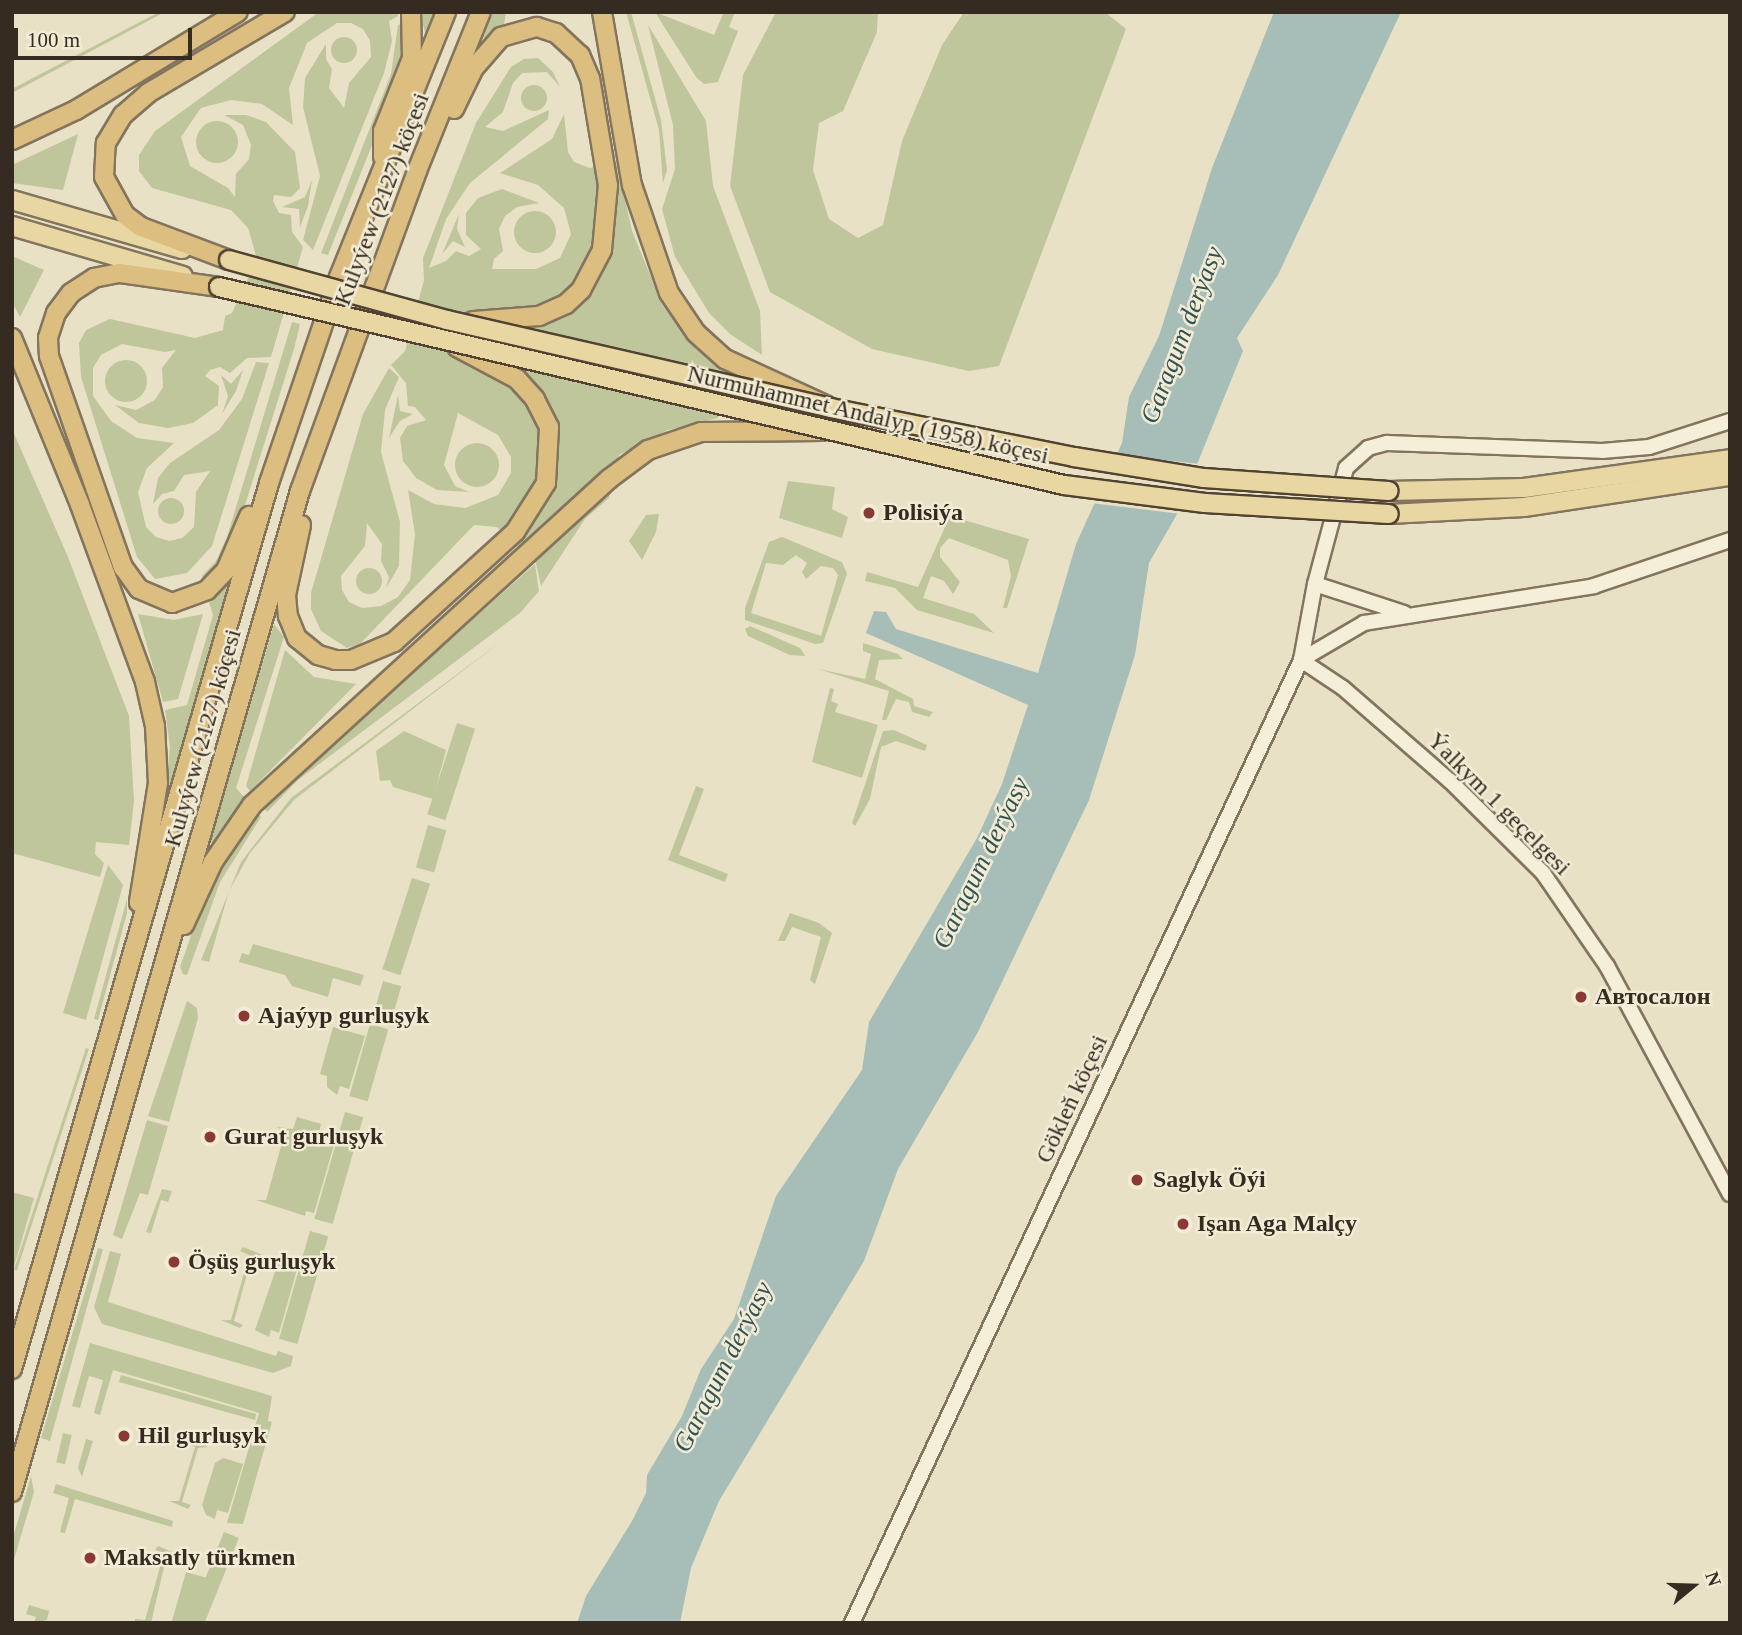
<!DOCTYPE html>
<html>
<head>
<meta charset="utf-8">
<style>
	body { margin:0 }
	#map { position:relative; width:1742px; height:1635px; overflow:hidden; background:#e9e1c6; font-family:Georgia,serif }
	div>[style] { position:absolute }
	.green>* { inset:0; background:#bfc69b; transform-origin:0 0 }
	.round { border-radius:50% }
	.water>* { inset:0; background:#a7beb8 }
	.pier>* { inset:0; background:#e9e1c6 }
	.roads { filter:drop-shadow(2px 0 #83745e) drop-shadow(-2px 0 #83745e) drop-shadow(0 2px #83745e) drop-shadow(0 -2px #83745e) }
	.tertiary>* { height:14px; margin:-7px; padding:0 7px; transform-origin:7px; border-radius:7px; background:#f5eed9 }
	.primary>* { height:18px; margin:-9px; padding:0 9px; transform-origin:9px; border-radius:9px; background:#e8d7a2 }
	.trunk>* { height:18px; margin:-9px; padding:0 9px; transform-origin:9px; border-radius:9px; background:#dcbe81 }
	.bridges { filter:drop-shadow(2px 0 #514232) drop-shadow(-2px 0 #514232) drop-shadow(0 2px #514232) drop-shadow(0 -2px #514232) }
	.primary-bridge>* { height:18px; margin:-9px; padding:0 9px; transform-origin:9px; border-radius:9px; background:#e8d7a2 }
	.dots>* { width:19px; height:19px; translate:-50% -50%; box-sizing:border-box; border:4px solid #f2ebd5; border-radius:50% }
	span { translate:-50% -50%; white-space:nowrap; text-align:center; line-height:1.15; -webkit-text-stroke:5px #f2ebd5; paint-order:stroke }
	.street-label { font-size:24px; color:#352b20 }
	.poi-label { font-size:24px; color:#352b20; font-weight:700 }
	.left { translate:0 -50%; text-align:left }
	.water-label { font-size:26px; color:#315353; font-style:italic }
	.frame { position:absolute; inset:0; border:14px solid #352b20; pointer-events:none }
	.north { position:absolute; left:1658px; top:1551px; width:70px; height:70px; -webkit-text-stroke:5px #f2ebd5; paint-order:stroke; rotate:71deg; font-size:19px; font-weight:700; line-height:28px; text-align:center; color:#352b20 }
	.north::after { content:''; display:block; margin:auto; width:24px; height:32px; background:#352b20; clip-path:polygon(50% 0,100% 100%,50% 72%,0 100%) }
	.scale { position:absolute; left:14px; top:28px; width:178px; height:32px; box-sizing:border-box; border:4px solid #352b20; border-top:0; padding-left:9px; font-size:21px; line-height:24px; white-space:nowrap; color:#352b20; -webkit-text-stroke:5px #f2ebd5; paint-order:stroke }
</style>
</head>
<body>
<div id="map">
	<div class="green">
		<div style="clip-path:polygon(159px 12px,165px 12px,12px 93px,12px 89px)"></div>
		<div style="clip-path:polygon(319px 12px,397px 12px,398px 16px,389px 21px,392px 41px,384px 73px,313px 250px,303px 240px,320px 176px,303px 107px,305px 78px,326px 44px,326px 59px,332px 69px,329px 88px,344px 108px,349px 83px,371px 57px,370px 41px,363px 29px,351px 23px,337px 23px,307px 43px,289px 88px,293px 125px,262px 104px,231px 100px,201px 108px,181px 137px,190px 166px,228px 188px,235px 197px,236px 174px,249px 159px,251px 145px,243px 125px,224px 115px,246px 115px,266px 122px,295px 152px,300px 188px,291px 197px,274px 195px,273px 201px,279px 213px,291px 215px,292px 232px,303px 247px,271px 357px,247px 358px,230px 373px,220px 367px,210px 370px,205px 376px,219px 386px,218px 405px,193px 423px,168px 428px,139px 423px,115px 405px,136px 410px,155px 400px,163px 387px,162px 368px,176px 350px,165px 352px,122px 344px,101px 355px,93px 368px,93px 396px,111px 421px,137px 438px,174px 443px,147px 468px,138px 492px,146px 527px,156px 537px,169px 541px,182px 538px,194px 527px,196px 492px,210px 471px,184px 475px,174px 491px,162px 494px,153px 504px,158px 478px,170px 463px,219px 430px,242px 399px,256px 362px,269px 363px,212px 546px,187px 573px,155px 579px,137px 557px,81px 377px,79px 343px,86px 330px,110px 319px,195px 338px,223px 330px,225px 316px,232px 313px,257px 259px,248px 228px,231px 210px,152px 188px,139px 171px,139px 155px,155px 131px)"></div>
		<div style="clip-path:polygon(436px 12px,426px 36px,420px 14px)"></div>
		<div style="clip-path:polygon(493px 12px,506px 12px,504px 25px,483px 39px)"></div>
		<div style="clip-path:polygon(626px 12px,631px 12px,661px 120px,667px 170px,663px 183px,659px 130px)"></div>
		<div style="clip-path:polygon(655px 12px,714px 35px,724px 12px,735px 12px,729px 27px,738px 31px,718px 82px,704px 84px,696px 77px)"></div>
		<div style="clip-path:polygon(776px 12px,878px 12px,877px 32px,843px 111px,819px 123px,813px 170px,829px 219px,858px 238px,883px 225px,902px 141px,942px 45px,964px 12px,1105px 12px,1126px 29px,999px 366px,969px 371px,872px 349px,770px 292px,730px 186px,743px 75px)"></div>
		<div style="clip-path:polygon(406px 22px,408px 42px,398px 80px,328px 255px,321px 253px,391px 74px,398px 25px)"></div>
		<div style="clip-path:polygon(648px 25px,706px 121px,713px 186px,760px 311px,762px 355px,730px 334px,709px 313px,675px 257px,662px 209px,675px 169px,673px 125px)"></div>
		<div class="round" style="left:331px;top:37px;width:26px;height:26px"></div>
		<div style="clip-path:polygon(538px 58px,553px 72px,560px 87px,547px 72px,522px 73px,513px 83px,503px 112px,485px 127px,503px 131px,549px 110px,548px 119px,470px 183px,446px 219px,429px 268px,446px 261px,456px 251px,469px 256px,481px 249px,466px 235px,466px 213px,478px 198px,502px 189px,539px 203px,517px 207px,505px 216px,499px 229px,503px 251px,494px 259px,492px 269px,536px 269px,560px 258px,571px 234px,564px 208px,538px 185px,500px 173px,552px 139px,564px 114px,568px 152px,574px 162px,590px 168px,617px 163px,632px 231px,662px 304px,690px 341px,727px 374px,718px 418px,668px 430px,619px 455px,609px 498px,585px 519px,541px 586px,536px 563px,497px 527px,474px 525px,360px 644px,347px 648px,321px 631px,311px 609px,311px 593px,363px 414px,389px 368px,399px 377px,385px 410px,381px 452px,400px 522px,399px 566px,386px 588px,389px 577px,381px 561px,382px 544px,367px 523px,365px 546px,341px 576px,342px 590px,349px 602px,362px 608px,381px 606px,398px 597px,410px 580px,415px 534px,408px 490px,434px 504px,465px 508px,498px 495px,511px 473px,511px 457px,498px 435px,458px 413px,444px 465px,455px 486px,469px 492px,437px 490px,416px 478px,403px 461px,400px 438px,407px 426px,426px 420px,415px 407px,408px 406px,406px 383px,391px 365px,405px 351px,424px 280px,423px 258px,476px 123px,511px 67px,524px 59px)"></div>
		<div class="round" style="left:521px;top:85px;width:26px;height:26px"></div>
		<div class="round" style="left:196px;top:121px;width:42px;height:42px"></div>
		<div style="clip-path:polygon(78px 134px,63px 190px,12px 183px,12px 165px)"></div>
		<div style="clip-path:polygon(312px 180px,308px 206px,300px 227px,299px 209px,282px 207px,305px 197px)"></div>
		<div class="round" style="left:514px;top:211px;width:42px;height:42px"></div>
		<div style="clip-path:polygon(459px 214px,457px 229px,465px 247px,453px 241px,442px 254px)"></div>
		<div style="clip-path:polygon(12px 256px,44px 270px,20px 317px,12px 302px)"></div>
		<div style="clip-path:polygon(292px 322px,300px 324px,294px 349px,234px 540px,222px 564px,204px 582px,202px 576px,216px 561px,227px 537px)"></div>
		<div class="round" style="left:105px;top:360px;width:42px;height:42px"></div>
		<div style="clip-path:polygon(243px 370px,236px 391px,222px 414px,228px 396px,221px 375px,231px 384px)"></div>
		<div style="clip-path:polygon(398px 395px,400px 411px,413px 414px,400px 421px,389px 438px)"></div>
		<div style="clip-path:polygon(12px 429px,68px 557px,129px 716px,134px 801px,129px 845px,96px 842px,95px 854px,104px 863px,100px 877px,12px 853px)"></div>
		<div class="round" style="left:455px;top:443px;width:44px;height:44px"></div>
		<div style="clip-path:polygon(788px 481px,835px 487px,832px 509px,848px 517px,842px 538px,779px 518px)"></div>
		<div class="round" style="left:158px;top:498px;width:26px;height:26px"></div>
		<div style="clip-path:polygon(659px 514px,656px 532px,642px 560px,629px 541px,646px 515px)"></div>
		<div style="clip-path:polygon(950px 516px,1029px 539px,1007px 608px,1003px 608px,1011px 576px,1008px 560px,949px 538px,940px 548px,940px 557px,960px 582px,953px 594px,944px 581px,931px 576px,923px 598px,974px 614px,994px 633px,917px 610px,895px 588px,865px 581px,867px 572px,918px 587px)"></div>
		<div style="clip-path:polygon(evenodd,782px 537px,842px 562px,847px 574px,823px 643px,815px 644px,745px 620px,745px 608px,769px 542px,782px 537px,796px 555px,807px 563px,802px 572px,806px 579px,821px 566px,833px 568px,838px 575px,821px 636px,751px 613px,766px 563px,783px 565px,796px 555px)"></div>
		<div style="clip-path:polygon(535px 564px,539px 591px,520px 613px,298px 780px,267px 812px,263px 806px)"></div>
		<div class="round" style="left:356px;top:568px;width:26px;height:26px"></div>
		<div style="clip-path:polygon(231px 578px,167px 803px,164px 803px,170px 747px,165px 710px,187px 705px,213px 615px,209px 602px)"></div>
		<div style="clip-path:polygon(138px 614px,174px 620px,203px 614px,178px 699px,163px 702px)"></div>
		<div style="clip-path:polygon(274px 624px,284px 637px,236px 788px,248px 801px,214px 843px,210px 843px)"></div>
		<div style="clip-path:polygon(750px 626px,800px 648px,805px 656px,790px 655px,748px 636px,745px 629px)"></div>
		<div style="clip-path:polygon(503px 640px,294px 800px,250px 853px,229px 891px,209px 962px,201px 960px,241px 862px,291px 798px)"></div>
		<div style="clip-path:polygon(863px 643px,898px 654px,903px 659px,879px 660px,875px 679px,913px 699px,914px 706px,933px 712px,929px 717px,912px 712px,909px 702px,896px 699px,886px 720px,882px 720px,889px 691px,818px 669px,865px 679px,871px 654px,863px 651px)"></div>
		<div style="clip-path:polygon(285px 650px,314px 677px,356px 684px,250px 791px,246px 786px)"></div>
		<div style="clip-path:polygon(830px 688px,834px 689px,831px 701px,838px 704px,835px 712px,878px 725px,862px 778px,812px 762px)"></div>
		<div style="left:457px;top:723px;width:19px;height:96px;rotate:18deg"></div>
		<div style="clip-path:polygon(894px 730px,927px 745px,925px 751px,896px 741px,881px 747px,870px 799px,855px 826px,852px 823px,883px 731px)"></div>
		<div style="clip-path:polygon(404px 731px,446px 750px,433px 799px,393px 787px,390px 780px,380px 781px,376px 751px)"></div>
		<div style="clip-path:polygon(696px 786px,704px 789px,679px 855px,728px 874px,725px 882px,668px 860px)"></div>
		<div style="clip-path:polygon(257px 812px,261px 817px,220px 882px,187px 975px,183px 974px,180px 967px,205px 896px,219px 867px)"></div>
		<div style="left:428px;top:825px;width:19px;height:44px;rotate:16deg"></div>
		<div style="clip-path:polygon(108px 865px,123px 885px,86px 1020px,63px 1013px)"></div>
		<div style="left:412px;top:878px;width:19px;height:96px;rotate:18deg"></div>
		<div style="clip-path:polygon(127px 899px,127px 913px,98px 1020px,94px 1019px)"></div>
		<div style="clip-path:polygon(790px 913px,819px 923px,832px 933px,815px 984px,810px 980px,821px 937px,792px 927px,785px 941px,778px 941px)"></div>
		<div style="clip-path:polygon(253px 944px,364px 975px,360px 986px,333px 978px,328px 997px,292px 986px,285px 975px,239px 962px,242px 953px,249px 955px)"></div>
		<div style="left:383px;top:981px;width:19px;height:41px;rotate:16deg"></div>
		<div style="clip-path:polygon(187px 1001px,197px 1008px,198px 1018px,169px 1122px,148px 1116px)"></div>
		<div style="left:370px;top:1024px;width:19px;height:75px;rotate:16deg"></div>
		<div style="clip-path:polygon(333px 1027px,365px 1036px,349px 1089px,340px 1086px,337px 1095px,327px 1087px,327px 1076px,320px 1074px)"></div>
		<div style="left:86px;top:1048px;width:3px;height:233px;rotate:18deg"></div>
		<div style="left:345px;top:1112px;width:19px;height:111px;rotate:16deg"></div>
		<div style="clip-path:polygon(297px 1117px,321px 1124px,317px 1140px,334px 1145px,314px 1213px,306px 1211px,305px 1216px,256px 1200px,266px 1200px,285px 1132px,277px 1127px,293px 1129px)"></div>
		<div style="clip-path:polygon(147px 1120px,168px 1126px,148px 1195px,140px 1193px,122px 1239px,113px 1235px)"></div>
		<div style="clip-path:polygon(162px 1189px,172px 1191px,168px 1202px,161px 1200px,151px 1233px,146px 1232px)"></div>
		<div style="clip-path:polygon(12px 1192px,34px 1198px,13px 1270px,12px 1270px)"></div>
		<div style="left:310px;top:1231px;width:19px;height:112px;rotate:16deg"></div>
		<div style="clip-path:polygon(243px 1247px,263px 1255px,252px 1256px,234px 1321px,243px 1325px,240px 1328px,221px 1320px,231px 1320px,249px 1255px,240px 1251px)"></div>
		<div style="clip-path:polygon(98px 1248px,103px 1249px,50px 1441px,41px 1438px)"></div>
		<div style="clip-path:polygon(110px 1251px,121px 1254px,108px 1302px,276px 1356px,278px 1351px,293px 1356px,291px 1366px,273px 1373px,102px 1324px,94px 1307px)"></div>
		<div style="clip-path:polygon(279px 1260px,298px 1266px,279px 1333px,271px 1330px,269px 1337px,255px 1330px)"></div>
		<div style="clip-path:polygon(90px 1343px,272px 1396px,268px 1421px,272px 1422px,243px 1524px,227px 1523px,259px 1413px,113px 1370px,100px 1415px,94px 1413px,103px 1380px,89px 1376px,80px 1408px,72px 1406px)"></div>
		<div style="clip-path:polygon(121px 1375px,256px 1414px,255px 1420px,119px 1382px)"></div>
		<div style="left:63px;top:1433px;width:9px;height:30px;rotate:13deg"></div>
		<div style="clip-path:polygon(86px 1439px,93px 1441px,82px 1477px,78px 1468px)"></div>
		<div style="clip-path:polygon(189px 1439px,208px 1447px,198px 1448px,182px 1502px,191px 1505px,188px 1509px,169px 1501px,179px 1501px,195px 1447px,186px 1443px)"></div>
		<div style="clip-path:polygon(223px 1458px,243px 1464px,228px 1513px,217px 1510px,215px 1519px,206px 1515px,202px 1505px,215px 1463px)"></div>
		<div style="clip-path:polygon(31px 1476px,34px 1492px,12px 1566px,12px 1541px)"></div>
		<div style="clip-path:polygon(56px 1484px,173px 1521px,172px 1527px,75px 1499px,65px 1533px,60px 1532px,69px 1498px,53px 1493px)"></div>
		<div style="left:224px;top:1532px;width:16px;height:95px;rotate:22deg"></div>
		<div style="clip-path:polygon(158px 1546px,177px 1554px,167px 1554px,151px 1623px,135px 1623px,135px 1619px,145px 1620px,164px 1553px,155px 1550px)"></div>
		<div style="left:186px;top:1572px;width:22px;height:51px;rotate:16deg"></div>
		<div style="clip-path:polygon(29px 1605px,49px 1611px,47px 1620px,34px 1623px,36px 1617px,26px 1614px)"></div>
	</div>
	<div class="water">
		<div style="clip-path:polygon(1274px 12px,1401px 12px,1278px 275px,1237px 338px,1243px 351px,1176px 516px,1149px 563px,1135px 655px,1089px 800px,978px 1032px,898px 1169px,864px 1261px,719px 1501px,691px 1568px,680px 1623px,577px 1623px,586px 1596px,632px 1521px,646px 1493px,647px 1475px,682px 1416px,701px 1369px,734px 1319px,776px 1196px,862px 1070px,869px 1022px,977px 838px,1002px 784px,1028px 705px,866px 633px,874px 611px,886px 612px,896px 629px,1038px 673px,1076px 544px,1122px 443px,1129px 397px,1159px 336px,1212px 168px)"></div>
	</div>
	<div class="pier">
		<div style="clip-path:polygon(1114px 454px,1199px 464px,1181px 514px,1091px 503px)"></div>
	</div>
	<div class="roads">
		<div class="tertiary">
			<div style="left:1315px;top:584px;width:94px;rotate:18deg"></div>
			<div style="left:1301px;top:660px;width:50px;rotate:33.7deg"></div>
			<div style="left:1343px;top:688px;width:142px;rotate:41deg"></div>
			<div style="left:1450px;top:781px;width:131px;rotate:44.7deg"></div>
			<div style="left:1543px;top:873px;width:113px;rotate:55.5deg"></div>
			<div style="left:1607px;top:966px;width:259px;rotate:61.7deg"></div>
			<div style="left:1301px;top:660px;width:77px;rotate:-79.6deg"></div>
			<div style="left:1315px;top:584px;width:120px;rotate:-75deg"></div>
			<div style="left:1346px;top:468px;width:30px;rotate:-42deg"></div>
			<div style="left:1368px;top:448px;width:20px;rotate:-15deg"></div>
			<div style="left:1387px;top:443px;width:215px;rotate:2.1deg"></div>
			<div style="left:1602px;top:451px;width:47px;rotate:-4.9deg"></div>
			<div style="left:1649px;top:447px;width:85px;rotate:-17.8deg"></div>
			<div style="left:852px;top:1623px;width:1063px;rotate:-65deg"></div>
			<div style="left:1301px;top:660px;width:73px;rotate:-30.4deg"></div>
			<div style="left:1364px;top:623px;width:233px;rotate:-9.1deg"></div>
			<div style="left:1594px;top:586px;width:144px;rotate:-18.7deg"></div>
		</div>
		<div class="primary">
			<div style="left:12px;top:200px;width:177px;rotate:16.1deg"></div>
			<div style="left:12px;top:226px;width:178px;rotate:16.3deg"></div>
			<div style="left:1389px;top:491px;width:135px;rotate:-1.3deg"></div>
			<div style="left:1524px;top:488px;width:208px;rotate:-8deg"></div>
			<div style="left:1389px;top:514px;width:135px;rotate:-3deg"></div>
			<div style="left:1524px;top:507px;width:208px;rotate:-8.6deg"></div>
		</div>
		<div class="trunk">
			<div style="left:602px;top:12px;width:176px;rotate:80.2deg"></div>
			<div style="left:632px;top:185px;width:114px;rotate:71.1deg"></div>
			<div style="left:669px;top:293px;width:48px;rotate:56deg"></div>
			<div style="left:696px;top:333px;width:39px;rotate:42deg"></div>
			<div style="left:725px;top:359px;width:112px;rotate:24.7deg"></div>
			<div style="left:454px;top:109px;width:46px;rotate:-64deg"></div>
			<div style="left:474px;top:68px;width:41px;rotate:-48.9deg"></div>
			<div style="left:501px;top:37px;width:37px;rotate:-16deg"></div>
			<div style="left:537px;top:27px;width:20px;rotate:18deg"></div>
			<div style="left:556px;top:33px;width:33px;rotate:43deg"></div>
			<div style="left:580px;top:55px;width:25px;rotate:67deg"></div>
			<div style="left:590px;top:78px;width:109px;rotate:80.5deg"></div>
			<div style="left:608px;top:185px;width:65px;rotate:95.3deg"></div>
			<div style="left:602px;top:250px;width:45px;rotate:117.7deg"></div>
			<div style="left:581px;top:290px;width:21px;rotate:137deg"></div>
			<div style="left:566px;top:304px;width:30px;rotate:156deg"></div>
			<div style="left:539px;top:316px;width:66px;rotate:175.7deg"></div>
			<div style="left:12px;top:140px;width:71px;rotate:-25.1deg"></div>
			<div style="left:76px;top:110px;width:189px;rotate:-31.2deg"></div>
			<div style="left:383px;top:157px;width:26px;rotate:-90deg"></div>
			<div style="left:383px;top:131px;width:79px;rotate:-68.3deg"></div>
			<div style="left:412px;top:58px;width:46px;rotate:-91.2deg"></div>
			<div style="left:229px;top:260px;width:94px;rotate:-159.4deg"></div>
			<div style="left:141px;top:227px;width:20px;rotate:-143deg"></div>
			<div style="left:125px;top:215px;width:43px;rotate:-118.9deg"></div>
			<div style="left:104px;top:177px;width:34px;rotate:-87deg"></div>
			<div style="left:106px;top:143px;width:33px;rotate:-59deg"></div>
			<div style="left:123px;top:115px;width:33px;rotate:-41deg"></div>
			<div style="left:148px;top:93px;width:159px;rotate:-30.6deg"></div>
			<div style="left:219px;top:287px;width:101px;rotate:-172deg"></div>
			<div style="left:119px;top:273px;width:25px;rotate:169deg"></div>
			<div style="left:94px;top:278px;width:27px;rotate:147deg"></div>
			<div style="left:71px;top:293px;width:25px;rotate:127deg"></div>
			<div style="left:56px;top:313px;width:26px;rotate:108deg"></div>
			<div style="left:48px;top:338px;width:18px;rotate:87deg"></div>
			<div style="left:49px;top:356px;width:224px;rotate:70.7deg"></div>
			<div style="left:123px;top:567px;width:27px;rotate:54deg"></div>
			<div style="left:139px;top:589px;width:36px;rotate:23deg"></div>
			<div style="left:172px;top:603px;width:37px;rotate:-20deg"></div>
			<div style="left:207px;top:590px;width:28px;rotate:-46deg"></div>
			<div style="left:226px;top:570px;width:59px;rotate:-66.9deg"></div>
			<div style="left:12px;top:338px;width:180px;rotate:67.8deg"></div>
			<div style="left:80px;top:505px;width:189px;rotate:69.8deg"></div>
			<div style="left:145px;top:682px;width:45px;rotate:77.2deg"></div>
			<div style="left:155px;top:726px;width:57px;rotate:87deg"></div>
			<div style="left:158px;top:783px;width:121px;rotate:99.1deg"></div>
			<div style="left:301px;top:525px;width:72px;rotate:102.1deg"></div>
			<div style="left:286px;top:595px;width:21px;rotate:85deg"></div>
			<div style="left:288px;top:616px;width:24px;rotate:68deg"></div>
			<div style="left:297px;top:638px;width:27px;rotate:39deg"></div>
			<div style="left:318px;top:655px;width:18px;rotate:16deg"></div>
			<div style="left:335px;top:660px;width:16px"></div>
			<div style="left:351px;top:660px;width:47px;rotate:-22.7deg"></div>
			<div style="left:394px;top:642px;width:164px;rotate:-42.3deg"></div>
			<div style="left:515px;top:532px;width:58px;rotate:-57.7deg"></div>
			<div style="left:546px;top:483px;width:56px;rotate:-86.9deg"></div>
			<div style="left:549px;top:427px;width:31px;rotate:-117deg"></div>
			<div style="left:535px;top:399px;width:27px;rotate:-132deg"></div>
			<div style="left:517px;top:379px;width:68px;rotate:-151.9deg"></div>
			<div style="left:184px;top:925px;width:69px;rotate:-65.3deg"></div>
			<div style="left:213px;top:862px;width:69px;rotate:-55.6deg"></div>
			<div style="left:252px;top:805px;width:483px;rotate:-42.4deg"></div>
			<div style="left:609px;top:479px;width:49px;rotate:-36.6deg"></div>
			<div style="left:648px;top:450px;width:56px;rotate:-18.8deg"></div>
			<div style="left:701px;top:432px;width:122px;rotate:-0.5deg"></div>
			<div style="left:12px;top:1369px;width:923px;rotate:-73.82deg"></div>
			<div style="left:269px;top:483px;width:218px;rotate:-71.2deg"></div>
			<div style="left:339px;top:277px;width:286px;rotate:-68deg"></div>
			<div style="left:12px;top:1492px;width:1042px;rotate:-73.95deg"></div>
			<div style="left:300px;top:491px;width:341px;rotate:-69.9deg"></div>
			<div style="left:417px;top:171px;width:171px;rotate:-68.1deg"></div>
		</div>
	</div>
	<div class="bridges">
		<div class="primary-bridge">
			<div style="left:229px;top:260px;width:226px;rotate:15.4deg"></div>
			<div style="left:447px;top:320px;width:394px;rotate:12.9deg"></div>
			<div style="left:831px;top:408px;width:248px;rotate:11.4deg"></div>
			<div style="left:1074px;top:457px;width:132px;rotate:9.2deg"></div>
			<div style="left:1204px;top:478px;width:185px;rotate:4deg"></div>
			<div style="left:219px;top:287px;width:868px;rotate:13.19deg"></div>
			<div style="left:1064px;top:485px;width:142px;rotate:7.3deg"></div>
			<div style="left:1205px;top:503px;width:184px;rotate:3.4deg"></div>
		</div>
	</div>
	<div class="dots">
		<div style="left:869px;top:513px;background:#8b3934"></div>
		<div style="left:1581px;top:997px;background:#8b3934"></div>
		<div style="left:244px;top:1016px;background:#8b3934"></div>
		<div style="left:210px;top:1137px;background:#8b3934"></div>
		<div style="left:1137px;top:1180px;background:#8b3934"></div>
		<div style="left:1183px;top:1224px;background:#8b3934"></div>
		<div style="left:174px;top:1262px;background:#8b3934"></div>
		<div style="left:124px;top:1436px;background:#8b3934"></div>
		<div style="left:90px;top:1558px;background:#8b3934"></div>
	</div>
	<div class="street-label">
		<span style="left:382px;top:199px;rotate:-69deg">Kulyýew (2127) köçesi</span>
		<span style="left:868px;top:415px;rotate:13deg">Nurmuhammet Andalyp (1958) köçesi</span>
		<span style="left:203px;top:738px;rotate:-74deg">Kulyýew (2127) köçesi</span>
		<span style="left:1499px;top:804px;rotate:45deg">Ýalkym 1 geçelgesi</span>
		<span style="left:1072px;top:1099px;rotate:-65deg">Gökleň köçesi</span>
	</div>
	<div class="poi-label">
		<span class="left" style="left:883px;top:513px">Polisiýa</span>
		<span class="left" style="left:1595px;top:997px">Автосалон</span>
		<span class="left" style="left:258px;top:1016px">Ajaýyp gurluşyk</span>
		<span class="left" style="left:224px;top:1137px">Gurat gurluşyk</span>
		<span class="left" style="left:1153px;top:1180px">Saglyk Öýi</span>
		<span class="left" style="left:1197px;top:1224px">Işan Aga Malçy</span>
		<span class="left" style="left:188px;top:1262px">Öşüş gurluşyk</span>
		<span class="left" style="left:138px;top:1436px">Hil gurluşyk</span>
		<span class="left" style="left:104px;top:1558px">Maksatly türkmen</span>
	</div>
	<div class="water-label">
		<span style="left:1182px;top:335px;rotate:-69deg">Garagum derýasy</span>
		<span style="left:981px;top:863px;rotate:-64deg">Garagum derýasy</span>
		<span style="left:723px;top:1367px;rotate:-63deg">Garagum derýasy</span>
	</div>
	<div class="frame"></div>
	<div class="north">N</div>
	<div class="scale">100 m</div>
</div>
</body>
</html>
